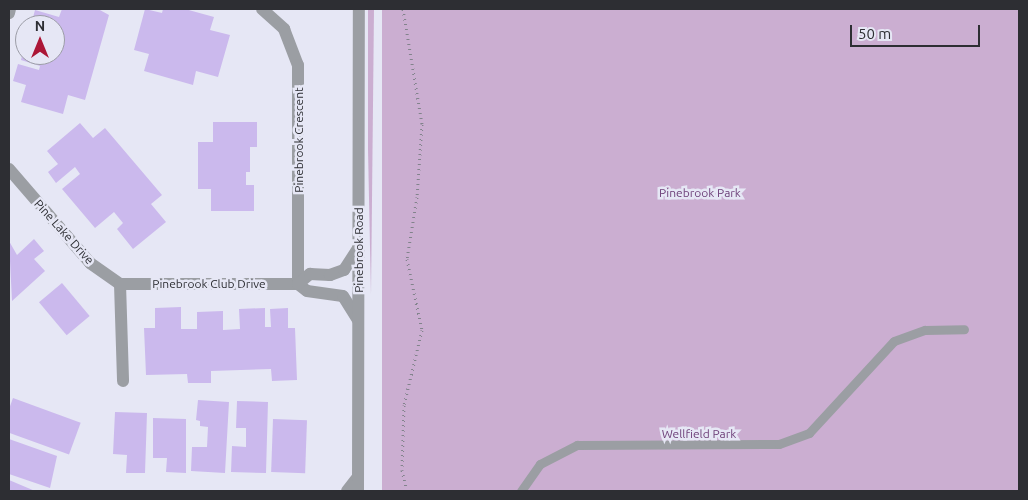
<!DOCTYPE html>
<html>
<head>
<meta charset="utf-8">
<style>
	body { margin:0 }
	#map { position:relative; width:1028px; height:500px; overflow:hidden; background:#e6e7f5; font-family:Ubuntu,sans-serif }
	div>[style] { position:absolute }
	.green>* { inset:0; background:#cbaed1; transform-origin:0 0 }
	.building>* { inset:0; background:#cbb9ed; transform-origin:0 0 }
	.path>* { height:3px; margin-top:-1.5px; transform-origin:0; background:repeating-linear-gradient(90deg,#82838c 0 1px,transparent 0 5px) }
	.service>* { height:9px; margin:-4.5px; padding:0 4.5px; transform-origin:4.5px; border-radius:4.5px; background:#9b9ea3 }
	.minor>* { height:12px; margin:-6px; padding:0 6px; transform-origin:6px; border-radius:6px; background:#9b9ea3 }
	.tertiary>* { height:12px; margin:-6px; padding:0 6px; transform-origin:6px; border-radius:6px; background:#9b9ea3 }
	span { translate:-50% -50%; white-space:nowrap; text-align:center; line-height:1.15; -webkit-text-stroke:5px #e6e7f5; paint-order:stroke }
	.street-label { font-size:12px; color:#2d2e33 }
	.park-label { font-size:12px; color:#6e4079 }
	.frame { position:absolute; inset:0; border:10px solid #2d2e33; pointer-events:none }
	.north { position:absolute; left:15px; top:15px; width:50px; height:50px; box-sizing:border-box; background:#e6e7f5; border:1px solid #9c9da7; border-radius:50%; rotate:0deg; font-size:14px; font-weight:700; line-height:20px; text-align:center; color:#2d2e33 }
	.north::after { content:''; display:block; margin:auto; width:18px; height:22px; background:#ac1737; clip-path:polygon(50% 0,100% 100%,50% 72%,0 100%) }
	.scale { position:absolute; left:850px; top:25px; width:130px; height:22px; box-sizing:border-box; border:2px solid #2d2e33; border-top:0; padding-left:6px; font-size:15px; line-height:18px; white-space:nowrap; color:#2d2e33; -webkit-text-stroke:4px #e6e7f5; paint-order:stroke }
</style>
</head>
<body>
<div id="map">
	<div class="green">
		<div style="clip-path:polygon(368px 9px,374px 9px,371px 295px,368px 149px)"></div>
		<div style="left:382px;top:9px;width:637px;height:482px"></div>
	</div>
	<div class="building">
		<div style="clip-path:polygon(62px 9px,98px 9px,109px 15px,85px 100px,68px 95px,63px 114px,21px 102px,26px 85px,13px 81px,18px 64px,39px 70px,40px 66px,21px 60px,24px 47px,25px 55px,55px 55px,55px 25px,31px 25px,35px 10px,59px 17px)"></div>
		<div style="clip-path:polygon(145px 9px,162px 13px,163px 9px,185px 9px,214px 17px,210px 30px,230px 35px,218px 77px,196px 71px,193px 85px,144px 71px,149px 54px,134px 50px)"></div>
		<div style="clip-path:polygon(213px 122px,257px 122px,257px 147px,250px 147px,250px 172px,246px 172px,246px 185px,254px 185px,254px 211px,211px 211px,211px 189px,198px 189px,198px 142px,213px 142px)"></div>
		<div style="clip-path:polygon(80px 123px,93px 138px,105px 128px,162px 195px,151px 204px,166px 222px,133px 249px,117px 229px,123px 223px,114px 212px,95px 228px,62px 189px,80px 174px,75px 167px,56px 183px,48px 172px,58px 164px,47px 151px)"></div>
		<div style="clip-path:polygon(34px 239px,44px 251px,34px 259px,45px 271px,12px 301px,9px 241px,17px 255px)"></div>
		<div style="left:62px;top:283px;width:43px;height:30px;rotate:50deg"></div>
		<div style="clip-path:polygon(181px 307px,181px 329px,197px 329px,197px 312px,223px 311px,223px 330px,240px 329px,239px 309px,265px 308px,265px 327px,271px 327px,270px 309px,288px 308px,288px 328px,295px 328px,297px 380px,272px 381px,271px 369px,211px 371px,211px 383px,188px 383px,187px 374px,146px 375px,144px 328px,155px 328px,155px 308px)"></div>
		<div style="left:13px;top:398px;width:72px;height:34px;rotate:20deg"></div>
		<div style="clip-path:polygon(198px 400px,229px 402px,225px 473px,191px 471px,192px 447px,207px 447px,208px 427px,200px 426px,200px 421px,196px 420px)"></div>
		<div style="clip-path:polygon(237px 401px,268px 402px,266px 473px,231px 472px,232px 446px,246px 447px,246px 428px,236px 428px)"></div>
		<div style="clip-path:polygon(115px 412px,147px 413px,145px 473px,126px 473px,127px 455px,113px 454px)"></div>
		<div style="clip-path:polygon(153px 418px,186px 419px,186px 473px,166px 472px,167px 458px,153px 458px)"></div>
		<div style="left:273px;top:419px;width:34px;height:53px;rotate:2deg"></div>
		<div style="clip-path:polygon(9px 439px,57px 456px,50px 488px,9px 474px)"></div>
		<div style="clip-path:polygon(9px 480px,35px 491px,9px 491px)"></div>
	</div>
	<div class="path">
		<div style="left:403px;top:9px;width:117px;rotate:80.6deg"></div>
		<div style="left:422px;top:124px;width:73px;rotate:93.9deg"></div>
		<div style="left:417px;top:197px;width:63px;rotate:99.2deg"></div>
		<div style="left:407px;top:259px;width:73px;rotate:78.1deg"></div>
		<div style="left:422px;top:330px;width:77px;rotate:103.5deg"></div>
		<div style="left:404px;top:405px;width:65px;rotate:91.8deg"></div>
		<div style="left:402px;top:470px;width:22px;rotate:77deg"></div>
	</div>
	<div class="service">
		<div style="left:521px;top:491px;width:33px;rotate:-55deg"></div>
		<div style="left:540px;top:464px;width:42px;rotate:-27.2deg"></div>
		<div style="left:577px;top:445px;width:202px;rotate:-0.3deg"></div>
		<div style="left:779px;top:444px;width:32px;rotate:-20deg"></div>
		<div style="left:809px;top:433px;width:125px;rotate:-47.3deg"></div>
		<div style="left:894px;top:341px;width:33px;rotate:-20deg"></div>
		<div style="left:925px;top:330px;width:39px;rotate:-1deg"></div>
	</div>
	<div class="minor">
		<div style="left:262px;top:9px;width:30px;rotate:42deg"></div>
		<div style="left:284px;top:29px;width:39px;rotate:69deg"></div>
		<div style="left:298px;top:65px;width:219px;rotate:90deg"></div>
		<div style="left:9px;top:13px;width:4px;rotate:-76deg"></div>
		<div style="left:9px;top:169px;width:124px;rotate:49.2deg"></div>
		<div style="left:90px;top:263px;width:37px;rotate:35deg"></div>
		<div style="left:120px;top:284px;width:97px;rotate:88.2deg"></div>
		<div style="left:120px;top:284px;width:178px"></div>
		<div style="left:298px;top:284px;width:11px;rotate:38deg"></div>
		<div style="left:307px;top:291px;width:36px;rotate:8deg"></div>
		<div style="left:343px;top:296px;width:28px;rotate:58deg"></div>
		<div style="left:298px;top:284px;width:16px;rotate:-40deg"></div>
		<div style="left:310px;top:274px;width:20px;rotate:3deg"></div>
		<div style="left:330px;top:275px;width:15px;rotate:-20deg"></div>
		<div style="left:344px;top:270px;width:27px;rotate:-57deg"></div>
		<div style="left:347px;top:491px;width:18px;rotate:-52deg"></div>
	</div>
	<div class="tertiary">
		<div style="left:358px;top:491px;width:482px;rotate:-89.9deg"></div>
	</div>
	<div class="street-label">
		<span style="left:299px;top:140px;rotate:-90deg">Pinebrook Crescent</span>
		<span style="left:64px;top:232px;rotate:48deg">Pine Lake Drive</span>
		<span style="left:359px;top:250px;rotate:-90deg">Pinebrook Road</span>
		<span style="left:209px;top:284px">Pinebrook Club Drive</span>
	</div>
	<div class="park-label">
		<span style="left:700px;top:193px">Pinebrook Park</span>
		<span style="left:699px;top:434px">Wellfield Park</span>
	</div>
	<div class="frame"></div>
	<div class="north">N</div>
	<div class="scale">50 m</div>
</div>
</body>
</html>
